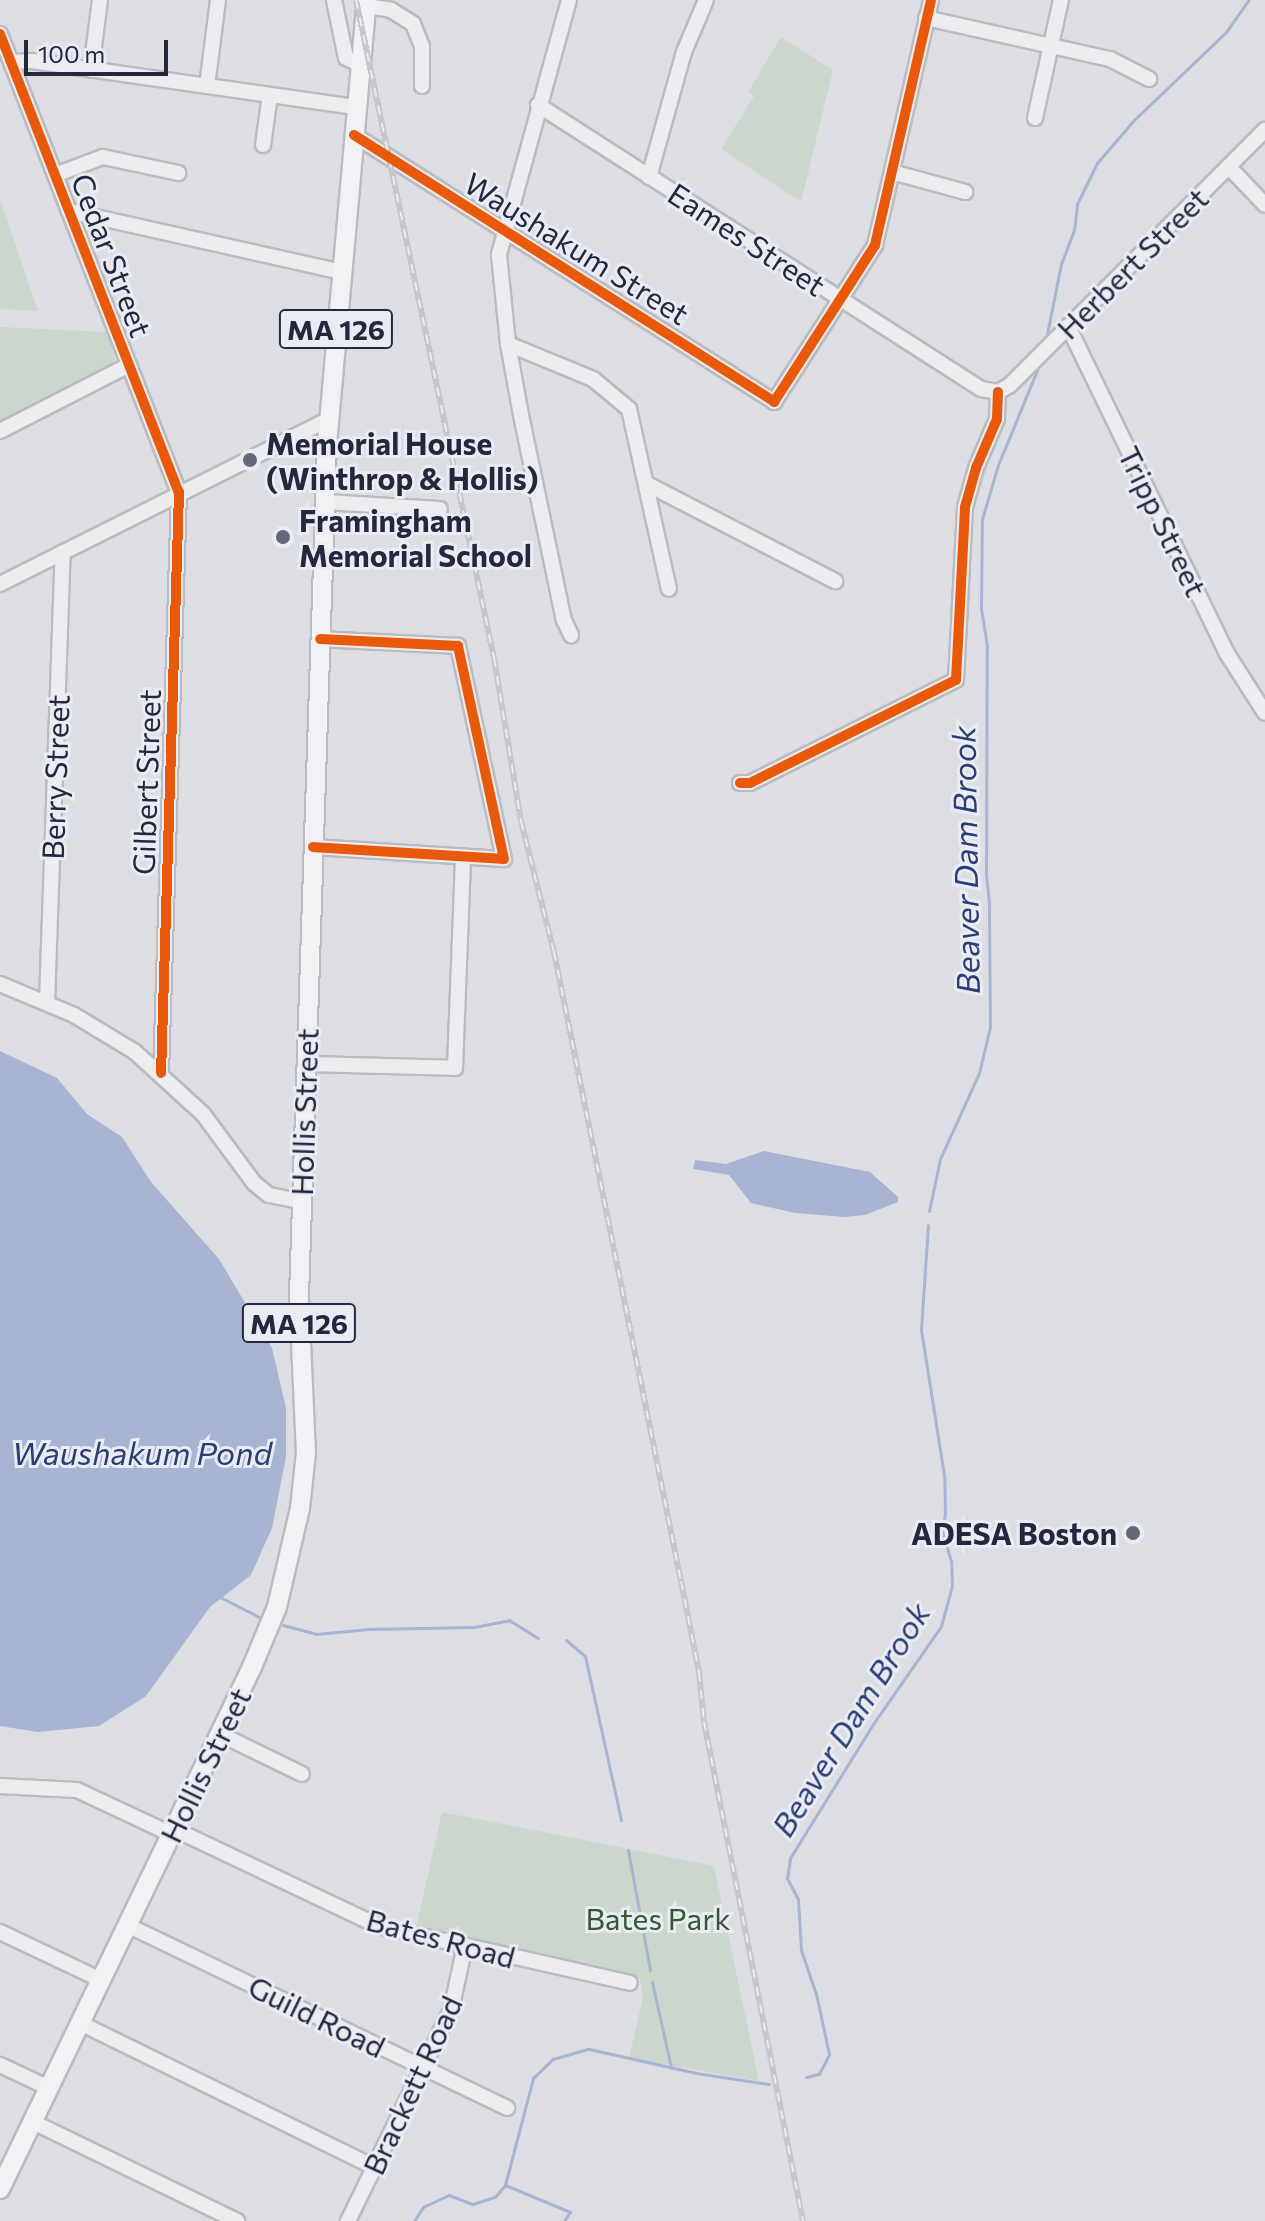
<!DOCTYPE html>
<html>
<head>
<meta charset="utf-8">
<style>
	body { margin:0 }
	#map { position:relative; width:1265px; height:2221px; overflow:hidden; background:#dddee3; font-family:Commissioner,sans-serif }
	div>[style] { position:absolute }
	.green>* { inset:0; background:#cbd7cd }
	.water>* { inset:0; background:#a8b4d2 }
	.stream>* { height:3px; margin:-1.5px; padding:0 1.5px; transform-origin:1.5px; border-radius:1.5px; background:#a8b4d2 }
	.roads { filter:drop-shadow(2px 0 #babbc1) drop-shadow(-2px 0 #babbc1) drop-shadow(0 2px #babbc1) drop-shadow(0 -2px #babbc1) }
	.minor>* { height:14px; margin:-7px; padding:0 7px; transform-origin:7px; border-radius:7px; background:#ededf0 }
	.major>* { height:18px; margin:-9px; padding:0 9px; transform-origin:9px; border-radius:9px; background:#f2f2f4 }
	.rail>* { height:6px; margin-top:-3px; transform-origin:0; background:repeating-linear-gradient(90deg,#eaecf4 0 9px,#c6c7cb 0 18px); box-sizing:border-box; border-block:2px solid #c6c7cb }
	.cycleway>* { height:10px; margin:-5px; padding:0 5px; transform-origin:5px; border-radius:5px; background:#e8590c }
	.dots>* { width:22px; height:22px; translate:-50% -50%; box-sizing:border-box; border:4px solid #eaecf4; border-radius:50% }
	span { translate:-50% -50%; white-space:nowrap; text-align:center; line-height:1.15; -webkit-text-stroke:6px #eaecf4; paint-order:stroke }
	.shield-label span { padding:2px 6px; background:#eaecf4; border:2px solid; border-radius:6px; -webkit-text-stroke-width:0 }
	.shield-label { font-size:28px; color:#24283d; font-weight:700 }
	.street-label { font-size:30px; color:#24283d }
	.poi-label { font-size:30px; color:#24283d; font-weight:700 }
	.left { translate:0 -50%; text-align:left }
	.right { translate:-100% -50%; text-align:right }
	.park-label { font-size:30px; color:#305a30 }
	.water-label { font-size:32px; color:#2b3d74; font-style:italic }
	.scale { position:absolute; left:24px; top:40px; width:144px; height:36px; box-sizing:border-box; border:4px solid #24283d; border-top:0; padding-left:10px; font-size:24px; line-height:28px; white-space:nowrap; color:#24283d; -webkit-text-stroke:6px #eaecf4; paint-order:stroke }
</style>
</head>
<body>
<div id="map">
	<div class="green">
		<div style="clip-path:polygon(781px 37px,833px 70px,801px 202px,721px 149px,754px 96px,748px 92px)"></div>
		<div style="clip-path:polygon(0 200px,19px 255px,38px 311px,0 309px)"></div>
		<div style="clip-path:polygon(0 327px,107px 332px,115px 360px,111px 365px,0 422px)"></div>
		<div style="clip-path:polygon(442px 1812px,714px 1866px,759px 2081px,629px 2058px,643px 1997px,640px 1979px,416px 1928px)"></div>
	</div>
	<div class="water">
		<div style="clip-path:polygon(0 1051px,57px 1078px,87px 1114px,122px 1137px,151px 1182px,219px 1259px,272px 1348px,286px 1408px,286px 1457px,272px 1528px,251px 1575px,210px 1607px,146px 1696px,99px 1726px,38px 1732px,0 1726px)"></div>
		<div style="clip-path:polygon(764px 1151px,870px 1172px,898px 1197px,898px 1202px,865px 1215px,845px 1217px,795px 1213px,751px 1203px,729px 1175px,693px 1169px,695px 1160px,726px 1164px)"></div>
	</div>
	<div class="stream">
		<div style="left:1045px;top:344px;width:82px;rotate:-78.7deg"></div>
		<div style="left:1061px;top:264px;width:36px;rotate:-69deg"></div>
		<div style="left:1074px;top:230px;width:26px;rotate:-83deg"></div>
		<div style="left:1077px;top:204px;width:46px;rotate:-64deg"></div>
		<div style="left:1097px;top:163px;width:57px;rotate:-49.3deg"></div>
		<div style="left:1134px;top:120px;width:127px;rotate:-43.7deg"></div>
		<div style="left:1226px;top:32px;width:39px;rotate:-55deg"></div>
		<div style="left:929px;top:1211px;width:53px;rotate:-78.1deg"></div>
		<div style="left:940px;top:1159px;width:94px;rotate:-65.6deg"></div>
		<div style="left:979px;top:1073px;width:47px;rotate:-76.6deg"></div>
		<div style="left:990px;top:1027px;width:124px;rotate:-90.5deg"></div>
		<div style="left:989px;top:903px;width:27px;rotate:-96deg"></div>
		<div style="left:986px;top:876px;width:230px;rotate:-89.8deg"></div>
		<div style="left:987px;top:646px;width:37px;rotate:-99deg"></div>
		<div style="left:981px;top:609px;width:90px;rotate:-89.4deg"></div>
		<div style="left:982px;top:519px;width:56px;rotate:-73.5deg"></div>
		<div style="left:998px;top:465px;width:110px;rotate:-67.6deg"></div>
		<div style="left:220px;top:1597px;width:44px;rotate:27.1deg"></div>
		<div style="left:283px;top:1625px;width:34px;rotate:15deg"></div>
		<div style="left:316px;top:1634px;width:53px;rotate:-5.4deg"></div>
		<div style="left:369px;top:1629px;width:105px;rotate:-1.1deg"></div>
		<div style="left:474px;top:1627px;width:36px;rotate:-11deg"></div>
		<div style="left:509px;top:1620px;width:34px;rotate:32deg"></div>
		<div style="left:566px;top:1640px;width:25px;rotate:40deg"></div>
		<div style="left:585px;top:1656px;width:168px;rotate:77.6deg"></div>
		<div style="left:628px;top:1850px;width:122px;rotate:79.6deg"></div>
		<div style="left:652px;top:1982px;width:88px;rotate:77.5deg"></div>
		<div style="left:806px;top:2077px;width:13px;rotate:-13deg"></div>
		<div style="left:819px;top:2074px;width:22px;rotate:-63deg"></div>
		<div style="left:829px;top:2054px;width:61px;rotate:-102.2deg"></div>
		<div style="left:816px;top:1994px;width:46px;rotate:-108.8deg"></div>
		<div style="left:801px;top:1950px;width:51px;rotate:-93.4deg"></div>
		<div style="left:798px;top:1899px;width:24px;rotate:-118deg"></div>
		<div style="left:787px;top:1878px;width:20px;rotate:-81deg"></div>
		<div style="left:790px;top:1858px;width:158px;rotate:-58.2deg"></div>
		<div style="left:873px;top:1724px;width:119px;rotate:-55.2deg"></div>
		<div style="left:941px;top:1626px;width:41px;rotate:-74.6deg"></div>
		<div style="left:952px;top:1586px;width:25px;rotate:-92deg"></div>
		<div style="left:951px;top:1561px;width:30px;rotate:-107deg"></div>
		<div style="left:942px;top:1532px;width:18px;rotate:-81deg"></div>
		<div style="left:945px;top:1514px;width:39px;rotate:-91deg"></div>
		<div style="left:944px;top:1475px;width:147px;rotate:-99deg"></div>
		<div style="left:921px;top:1330px;width:105px;rotate:-86.2deg"></div>
		<div style="left:414px;top:2221px;width:17px;rotate:-57deg"></div>
		<div style="left:423px;top:2207px;width:29px;rotate:-25deg"></div>
		<div style="left:449px;top:2195px;width:26px;rotate:21deg"></div>
		<div style="left:473px;top:2204px;width:23px;rotate:-18deg"></div>
		<div style="left:495px;top:2197px;width:16px;rotate:-50deg"></div>
		<div style="left:564px;top:2221px;width:11px;rotate:-56deg"></div>
		<div style="left:570px;top:2212px;width:70px;rotate:-157.4deg"></div>
		<div style="left:505px;top:2185px;width:111px;rotate:-75.3deg"></div>
		<div style="left:533px;top:2078px;width:28px;rotate:-44deg"></div>
		<div style="left:553px;top:2059px;width:37px;rotate:-16deg"></div>
		<div style="left:589px;top:2049px;width:110px;rotate:12.6deg"></div>
		<div style="left:696px;top:2073px;width:74px;rotate:8.6deg"></div>
	</div>
	<div class="roads">
		<div class="minor">
			<div style="left:334px;top:0;width:59px;rotate:78.3deg"></div>
			<div style="left:346px;top:58px;width:17px;rotate:25deg"></div>
			<div style="left:569px;top:0;width:264px;rotate:105.4deg"></div>
			<div style="left:499px;top:255px;width:89px;rotate:84.2deg"></div>
			<div style="left:508px;top:344px;width:72px;rotate:79.6deg"></div>
			<div style="left:521px;top:415px;width:209px;rotate:78.2deg"></div>
			<div style="left:564px;top:620px;width:17px;rotate:65deg"></div>
			<div style="left:367px;top:6px;width:24px;rotate:9deg"></div>
			<div style="left:391px;top:10px;width:26px;rotate:32deg"></div>
			<div style="left:413px;top:24px;width:24px;rotate:68deg"></div>
			<div style="left:422px;top:46px;width:40px;rotate:90deg"></div>
			<div style="left:926px;top:18px;width:189px;rotate:12.6deg"></div>
			<div style="left:1110px;top:59px;width:44px;rotate:27.1deg"></div>
			<div style="left:0;top:34px;width:492px;rotate:68.7deg"></div>
			<div style="left:179px;top:492px;width:581px;rotate:91.77deg"></div>
			<div style="left:11px;top:62px;width:21px;rotate:-3deg"></div>
			<div style="left:32px;top:61px;width:328px;rotate:8.1deg"></div>
			<div style="left:91px;top:70px;width:71px;rotate:-82.7deg"></div>
			<div style="left:207px;top:86px;width:87px;rotate:-82.7deg"></div>
			<div style="left:538px;top:105px;width:526px;rotate:32.66deg"></div>
			<div style="left:981px;top:389px;width:17px;rotate:10deg"></div>
			<div style="left:1035px;top:118px;width:121px;rotate:-77.6deg"></div>
			<div style="left:354px;top:135px;width:498px;rotate:32.4deg"></div>
			<div style="left:774px;top:402px;width:187px;rotate:-57.2deg"></div>
			<div style="left:875px;top:245px;width:251px;rotate:-77.1deg"></div>
			<div style="left:263px;top:145px;width:50px;rotate:-82deg"></div>
			<div style="left:1229px;top:167px;width:52px;rotate:46.5deg"></div>
			<div style="left:892px;top:172px;width:76px;rotate:15.3deg"></div>
			<div style="left:55px;top:175px;width:51px;rotate:-20.6deg"></div>
			<div style="left:103px;top:157px;width:77px;rotate:12deg"></div>
			<div style="left:649px;top:177px;width:130px;rotate:-74.4deg"></div>
			<div style="left:684px;top:52px;width:56px;rotate:-67.1deg"></div>
			<div style="left:69px;top:211px;width:279px;rotate:12.6deg"></div>
			<div style="left:1068px;top:326px;width:362px;rotate:64.1deg"></div>
			<div style="left:1226px;top:652px;width:72px;rotate:57.4deg"></div>
			<div style="left:508px;top:344px;width:92px;rotate:22.4deg"></div>
			<div style="left:593px;top:379px;width:47px;rotate:39.8deg"></div>
			<div style="left:629px;top:409px;width:184px;rotate:77.5deg"></div>
			<div style="left:998px;top:392px;width:14px;rotate:-30deg"></div>
			<div style="left:1010px;top:385px;width:361px;rotate:-45deg"></div>
			<div style="left:0;top:431px;width:145px;rotate:-27.1deg"></div>
			<div style="left:647px;top:484px;width:212px;rotate:27.3deg"></div>
			<div style="left:325px;top:502px;width:115px;rotate:3.5deg"></div>
			<div style="left:0;top:584px;width:367px;rotate:-26.6deg"></div>
			<div style="left:740px;top:783px;width:10px"></div>
			<div style="left:750px;top:783px;width:230px;rotate:-26.6deg"></div>
			<div style="left:956px;top:680px;width:173px;rotate:-87deg"></div>
			<div style="left:965px;top:507px;width:41px;rotate:-74.2deg"></div>
			<div style="left:976px;top:468px;width:53px;rotate:-66.8deg"></div>
			<div style="left:997px;top:419px;width:27px;rotate:-88deg"></div>
			<div style="left:313px;top:847px;width:191px;rotate:3.6deg"></div>
			<div style="left:504px;top:859px;width:218px;rotate:-102.2deg"></div>
			<div style="left:458px;top:646px;width:138px;rotate:-177.1deg"></div>
			<div style="left:0;top:984px;width:80px;rotate:22.7deg"></div>
			<div style="left:74px;top:1015px;width:71px;rotate:31.2deg"></div>
			<div style="left:135px;top:1052px;width:92px;rotate:42.4deg"></div>
			<div style="left:203px;top:1114px;width:86px;rotate:53.5deg"></div>
			<div style="left:254px;top:1183px;width:19px;rotate:39deg"></div>
			<div style="left:269px;top:1195px;width:33px;rotate:11deg"></div>
			<div style="left:47px;top:1002px;width:450px;rotate:-88deg"></div>
			<div style="left:306px;top:1064px;width:149px;rotate:1.5deg"></div>
			<div style="left:455px;top:1068px;width:212px;rotate:-87.8deg"></div>
			<div style="left:220px;top:1734px;width:91px;rotate:26deg"></div>
			<div style="left:0;top:1786px;width:77px;rotate:3deg"></div>
			<div style="left:77px;top:1790px;width:104px;rotate:25.1deg"></div>
			<div style="left:174px;top:1829px;width:226px;rotate:25.4deg"></div>
			<div style="left:378px;top:1926px;width:258px;rotate:12.7deg"></div>
			<div style="left:127px;top:1925px;width:422px;rotate:25.7deg"></div>
			<div style="left:0;top:1932px;width:112px;rotate:25.4deg"></div>
			<div style="left:80px;top:2023px;width:327px;rotate:26.1deg"></div>
			<div style="left:0;top:2065px;width:54px;rotate:25.1deg"></div>
			<div style="left:33px;top:2122px;width:227px;rotate:25.9deg"></div>
			<div style="left:348px;top:2221px;width:235px;rotate:-64deg"></div>
			<div style="left:451px;top:2010px;width:66px;rotate:-77.7deg"></div>
		</div>
		<div class="major">
			<div style="left:0;top:2189px;width:580px;rotate:-64.23deg"></div>
			<div style="left:252px;top:1667px;width:65px;rotate:-67.4deg"></div>
			<div style="left:277px;top:1607px;width:102px;rotate:-76.9deg"></div>
			<div style="left:300px;top:1508px;width:55px;rotate:-83.8deg"></div>
			<div style="left:306px;top:1453px;width:157px;rotate:-92.6deg"></div>
			<div style="left:299px;top:1296px;width:851px;rotate:-88.12deg"></div>
			<div style="left:327px;top:445px;width:447px;rotate:-84.9deg"></div>
		</div>
	</div>
	<div class="rail">
		<div style="left:356px;top:0;width:672px;rotate:78.16deg"></div>
		<div style="left:494px;top:658px;width:165px;rotate:80.6deg"></div>
		<div style="left:521px;top:821px;width:135px;rotate:75.9deg"></div>
		<div style="left:554px;top:952px;width:642px;rotate:78.59deg"></div>
		<div style="left:681px;top:1581px;width:93px;rotate:78.8deg"></div>
		<div style="left:699px;top:1672px;width:50px;rotate:84.3deg"></div>
		<div style="left:704px;top:1722px;width:509px;rotate:78.78deg"></div>
	</div>
	<div class="cycleway">
		<div style="left:0;top:34px;width:492px;rotate:68.7deg"></div>
		<div style="left:179px;top:492px;width:581px;rotate:91.77deg"></div>
		<div style="left:354px;top:135px;width:498px;rotate:32.4deg"></div>
		<div style="left:774px;top:402px;width:187px;rotate:-57.2deg"></div>
		<div style="left:875px;top:245px;width:251px;rotate:-77.1deg"></div>
		<div style="left:740px;top:783px;width:10px"></div>
		<div style="left:750px;top:783px;width:230px;rotate:-26.6deg"></div>
		<div style="left:956px;top:680px;width:173px;rotate:-87deg"></div>
		<div style="left:965px;top:507px;width:41px;rotate:-74.2deg"></div>
		<div style="left:976px;top:468px;width:53px;rotate:-66.8deg"></div>
		<div style="left:997px;top:419px;width:27px;rotate:-88deg"></div>
		<div style="left:313px;top:847px;width:191px;rotate:3.6deg"></div>
		<div style="left:504px;top:859px;width:218px;rotate:-102.2deg"></div>
		<div style="left:458px;top:646px;width:138px;rotate:-177.1deg"></div>
	</div>
	<div class="dots">
		<div style="left:250px;top:460px;background:#656877"></div>
		<div style="left:283px;top:537px;background:#656877"></div>
		<div style="left:1133px;top:1533px;background:#656877"></div>
	</div>
	<div class="shield-label">
		<span style="left:336px;top:329px">MA 126</span>
		<span style="left:299px;top:1323px">MA 126</span>
	</div>
	<div class="street-label">
		<span style="left:747px;top:239px;rotate:33deg">Eames Street</span>
		<span style="left:577px;top:248px;rotate:32deg">Waushakum Street</span>
		<span style="left:112px;top:255px;rotate:69deg">Cedar Street</span>
		<span style="left:1132px;top:263px;rotate:-45deg">Herbert Street</span>
		<span style="left:1163px;top:521px;rotate:64deg">Tripp Street</span>
		<span style="left:55px;top:777px;rotate:-88deg">Berry Street</span>
		<span style="left:146px;top:782px;rotate:-88deg">Gilbert Street</span>
		<span style="left:304px;top:1112px;rotate:-88deg">Hollis Street</span>
		<span style="left:205px;top:1765px;rotate:-64deg">Hollis Street</span>
		<span style="left:441px;top:1938px;rotate:15deg">Bates Road</span>
		<span style="left:317px;top:2016px;rotate:26deg">Guild Road</span>
		<span style="left:412px;top:2085px;rotate:-65deg">Brackett Road</span>
	</div>
	<div class="poi-label">
		<span class="left" style="left:266px;top:460px">Memorial House<br>(Winthrop &amp; Hollis)</span>
		<span class="left" style="left:299px;top:537px">Framingham<br>Memorial School</span>
		<span class="right" style="left:1117px;top:1533px">ADESA Boston</span>
	</div>
	<div class="park-label">
		<span style="left:658px;top:1918px">Bates Park</span>
	</div>
	<div class="water-label">
		<span style="left:965px;top:860px;rotate:-91deg">Beaver Dam Brook</span>
		<span style="left:142px;top:1452px">Waushakum Pond</span>
		<span style="left:850px;top:1719px;rotate:-58deg">Beaver Dam Brook</span>
	</div>
	<div class="scale">100 m</div>
</div>
</body>
</html>
